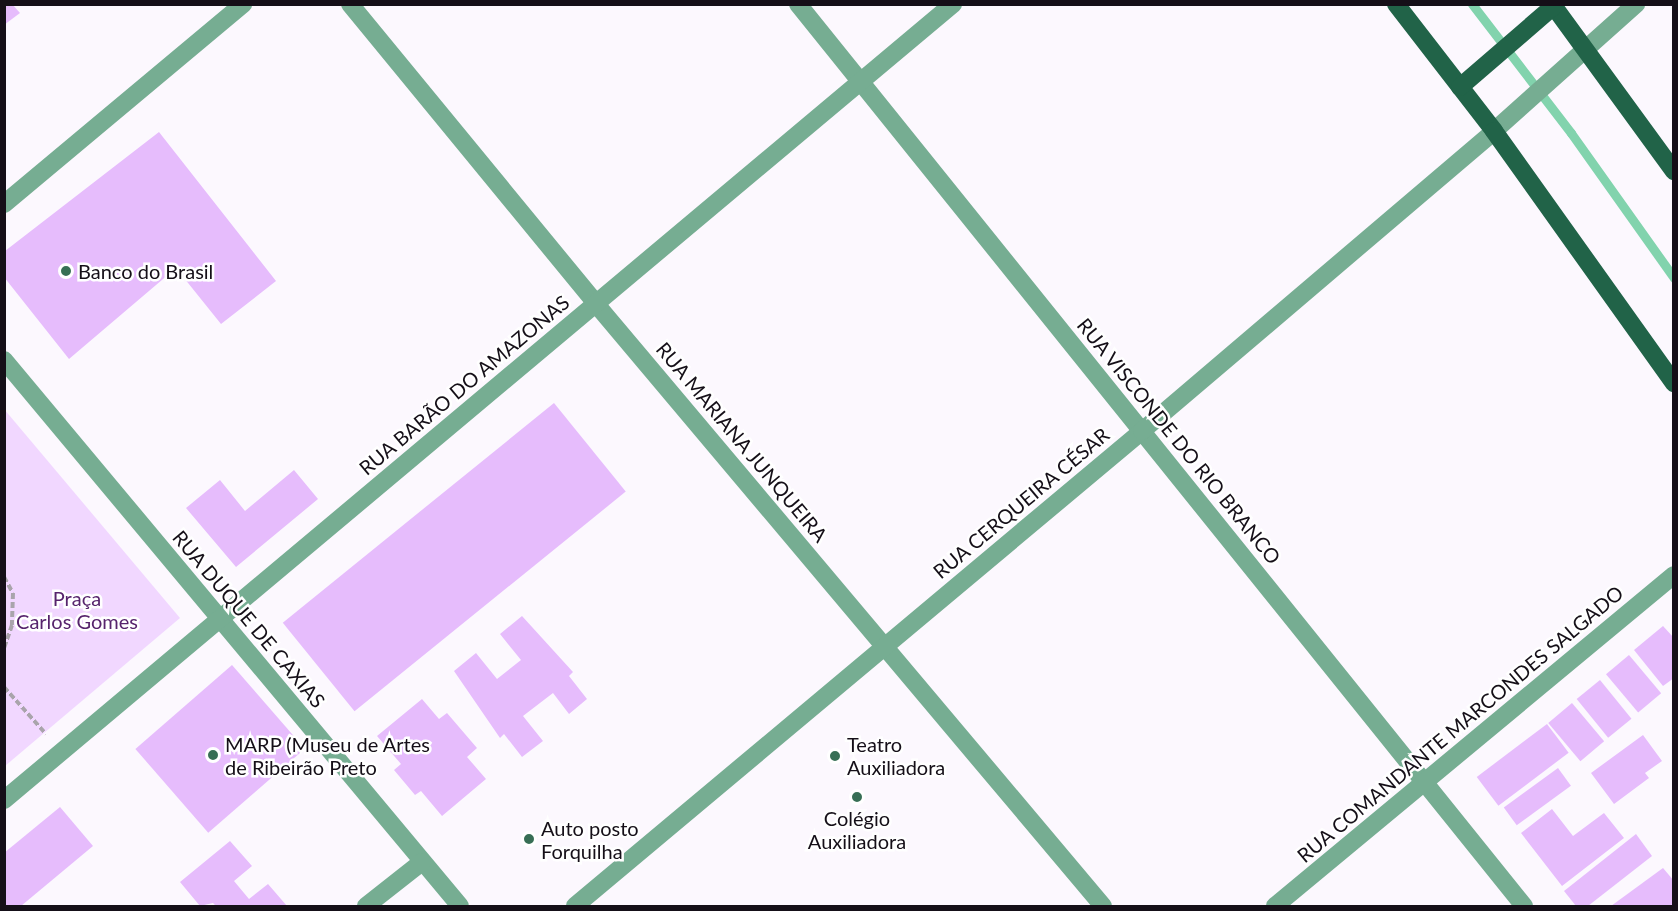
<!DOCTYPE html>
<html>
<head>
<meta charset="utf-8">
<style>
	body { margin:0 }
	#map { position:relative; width:1678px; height:911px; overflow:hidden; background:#fcf8fe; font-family:Lato,sans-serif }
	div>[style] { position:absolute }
	.green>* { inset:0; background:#f1d7ff }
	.stream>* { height:9px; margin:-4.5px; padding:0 4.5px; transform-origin:4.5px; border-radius:4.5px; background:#82d3ad }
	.building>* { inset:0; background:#e6bcfc; transform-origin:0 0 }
	.path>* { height:4px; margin-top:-2px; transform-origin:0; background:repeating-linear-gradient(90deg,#a9a4ab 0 6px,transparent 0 9px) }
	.minor>* { height:18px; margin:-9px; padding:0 9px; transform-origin:9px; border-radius:9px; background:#76ad92 }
	.major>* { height:18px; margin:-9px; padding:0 9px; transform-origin:9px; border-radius:9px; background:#216348 }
	.dots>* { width:16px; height:16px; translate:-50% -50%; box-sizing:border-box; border:3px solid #fff; border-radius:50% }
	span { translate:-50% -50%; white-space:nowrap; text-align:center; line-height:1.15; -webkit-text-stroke:5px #fff; paint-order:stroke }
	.poi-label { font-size:20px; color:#150f18 }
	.left { translate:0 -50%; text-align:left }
	.street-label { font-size:20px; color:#150f18 }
	.park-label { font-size:20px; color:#57246d }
	.frame { position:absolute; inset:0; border:6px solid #150f18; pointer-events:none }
</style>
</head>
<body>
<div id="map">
	<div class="green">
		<div style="clip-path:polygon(4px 409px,180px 618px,5px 766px,4px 766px)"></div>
	</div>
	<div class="stream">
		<div style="left:1472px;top:4px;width:163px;rotate:52.5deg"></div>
		<div style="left:1571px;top:133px;width:178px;rotate:54.6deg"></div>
	</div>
	<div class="building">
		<div style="clip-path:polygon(4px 4px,12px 4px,20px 13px,4px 25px)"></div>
		<div style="clip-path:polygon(159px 132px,276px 281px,221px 324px,176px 268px,69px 359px,4px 277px,5px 251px)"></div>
		<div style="left:554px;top:403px;width:114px;height:349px;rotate:51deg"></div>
		<div style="clip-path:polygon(294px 470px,318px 499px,236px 567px,186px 508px,220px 480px,245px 511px)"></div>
		<div style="clip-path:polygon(522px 616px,573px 672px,569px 676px,587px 699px,569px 714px,553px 693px,523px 716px,543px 741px,522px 757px,504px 734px,500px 738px,454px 671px,476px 653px,497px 679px,521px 660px,500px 634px)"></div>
		<div style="clip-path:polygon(1663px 626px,1674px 638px,1674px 678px,1663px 686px,1634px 650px)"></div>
		<div style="left:1629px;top:655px;width:50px;height:30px;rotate:50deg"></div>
		<div style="left:232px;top:665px;width:111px;height:128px;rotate:49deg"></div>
		<div style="left:1600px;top:680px;width:50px;height:30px;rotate:51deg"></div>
		<div style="clip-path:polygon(422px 699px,439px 719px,447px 713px,477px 748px,467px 757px,486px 779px,442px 816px,421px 791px,415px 795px,394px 770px,401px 764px,377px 736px)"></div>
		<div style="left:1572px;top:703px;width:50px;height:31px;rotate:50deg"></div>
		<div style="left:1547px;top:724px;width:36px;height:88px;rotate:53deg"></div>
		<div style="clip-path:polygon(1643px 735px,1662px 761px,1645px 773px,1649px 778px,1614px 804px,1591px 773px)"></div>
		<div style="left:1558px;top:768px;width:22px;height:67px;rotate:54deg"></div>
		<div style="clip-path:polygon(60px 807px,93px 846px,21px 906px,4px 906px,4px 853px)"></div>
		<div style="clip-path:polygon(1552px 809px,1573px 836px,1604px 813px,1624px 838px,1562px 886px,1521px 833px)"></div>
		<div style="clip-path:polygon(1636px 834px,1652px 856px,1588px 906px,1576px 906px,1564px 891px)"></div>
		<div style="clip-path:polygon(230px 841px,252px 866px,234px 881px,249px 899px,268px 884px,287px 906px,216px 906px,213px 903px,200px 906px,180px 882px)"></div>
		<div style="clip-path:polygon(1663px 868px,1674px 881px,1674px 906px,1611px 906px)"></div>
	</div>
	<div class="path">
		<div style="left:4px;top:577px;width:18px;rotate:61deg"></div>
		<div style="left:13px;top:593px;width:32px;rotate:92deg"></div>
		<div style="left:12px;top:625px;width:24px;rotate:109deg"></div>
		<div style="left:4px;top:687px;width:63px;rotate:48.2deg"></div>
	</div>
	<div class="minor">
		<div style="left:350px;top:4px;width:388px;rotate:50.6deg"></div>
		<div style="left:596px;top:304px;width:787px;rotate:49.9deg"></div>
		<div style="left:798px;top:4px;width:1158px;rotate:51.17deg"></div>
		<div style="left:4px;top:204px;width:312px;rotate:-39.9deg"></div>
		<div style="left:4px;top:360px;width:711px;rotate:50.13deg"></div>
		<div style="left:4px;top:800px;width:1239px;rotate:-39.99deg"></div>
		<div style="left:366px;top:906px;width:71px;rotate:-38.2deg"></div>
		<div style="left:575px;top:906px;width:740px;rotate:-39.95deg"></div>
		<div style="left:1142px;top:431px;width:462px;rotate:-40.4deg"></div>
		<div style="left:1494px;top:131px;width:191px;rotate:-41.8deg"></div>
		<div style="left:1275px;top:906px;width:518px;rotate:-39.68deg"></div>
	</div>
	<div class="major">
		<div style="left:1396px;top:4px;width:160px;rotate:52.3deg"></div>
		<div style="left:1494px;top:131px;width:310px;rotate:54.5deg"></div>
		<div style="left:1552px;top:4px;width:207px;rotate:53.9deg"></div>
		<div style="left:1460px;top:87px;width:124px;rotate:-40.8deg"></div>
	</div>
	<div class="dots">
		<div style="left:66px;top:271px;background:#376e55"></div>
		<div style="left:213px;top:755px;background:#376e55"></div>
		<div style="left:835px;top:756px;background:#376e55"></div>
		<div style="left:857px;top:797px;background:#376e55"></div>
		<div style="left:529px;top:839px;background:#376e55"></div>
	</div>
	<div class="poi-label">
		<span class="left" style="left:78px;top:271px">Banco do Brasil</span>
		<span class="left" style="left:225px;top:756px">MARP (Museu de Artes<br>de Ribeirão Preto</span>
		<span class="left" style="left:847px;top:756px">Teatro<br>Auxiliadora</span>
		<span style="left:857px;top:830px">Colégio<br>Auxiliadora</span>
		<span class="left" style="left:541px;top:840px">Auto posto<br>Forquilha</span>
	</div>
	<div class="street-label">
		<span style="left:464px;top:385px;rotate:-40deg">RUA BARÃO DO AMAZONAS</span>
		<span style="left:1179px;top:441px;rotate:51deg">RUA VISCONDE DO RIO BRANCO</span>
		<span style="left:742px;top:442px;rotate:50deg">RUA MARIANA JUNQUEIRA</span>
		<span style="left:1021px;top:503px;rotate:-40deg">RUA CERQUEIRA CÉSAR</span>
		<span style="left:249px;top:619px;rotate:50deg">RUA DUQUE DE CAXIAS</span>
		<span style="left:1460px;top:724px;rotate:-40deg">RUA COMANDANTE MARCONDES SALGADO</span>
	</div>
	<div class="park-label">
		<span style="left:77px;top:610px">Praça<br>Carlos Gomes</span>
	</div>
	<div class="frame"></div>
</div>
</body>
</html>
